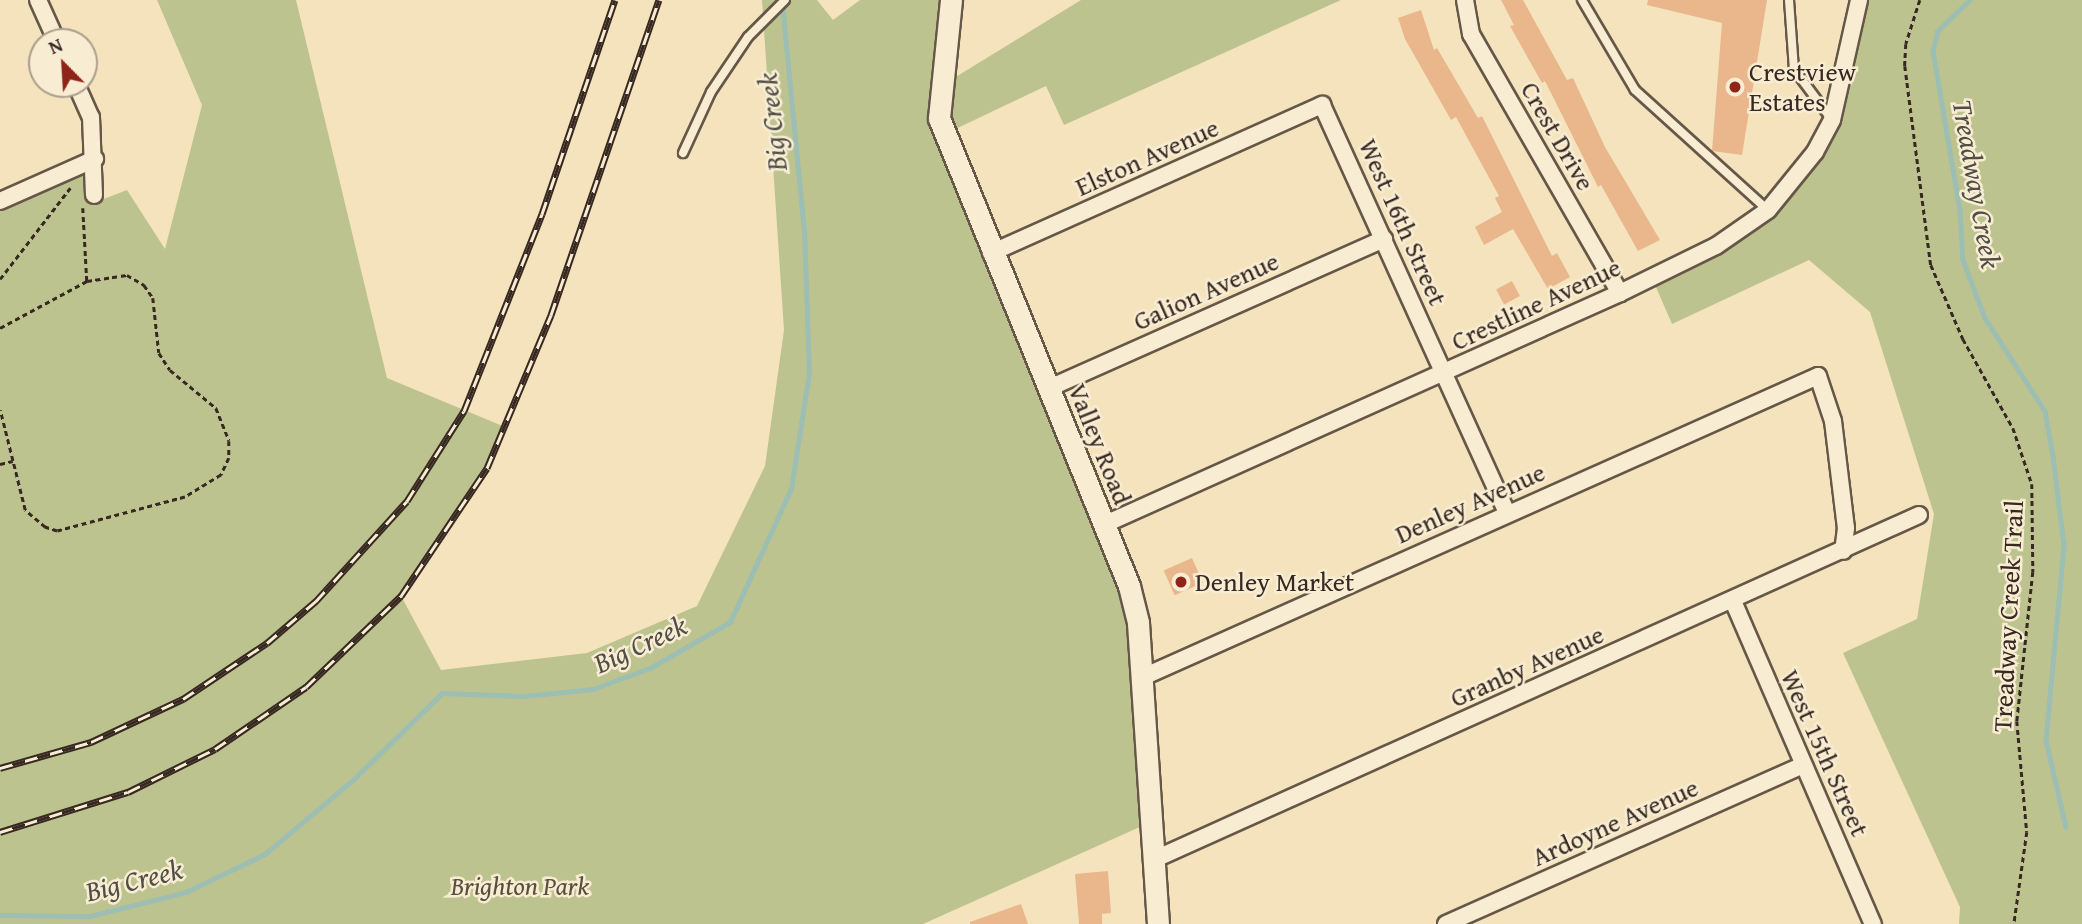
<!DOCTYPE html>
<html>
<head>
<meta charset="utf-8">
<style>
	body { margin:0 }
	#map { position:relative; width:2082px; height:924px; overflow:hidden; background:#f4e3bc; font-family:"Gentium Book Plus",serif }
	div>[style] { position:absolute }
	.green>* { inset:0; background:#bdc38f }
	.stream>* { height:4.5px; margin:-2.25px; padding:0 2.25px; transform-origin:2.25px; border-radius:2.25px; background:#9cbeb3 }
	.building>* { inset:0; background:#eab78d; transform-origin:0 0 }
	.path>* { height:2.5px; margin-top:-1.25px; transform-origin:0; background:repeating-linear-gradient(90deg,#372822 0 5px,transparent 0 8.5px) }
	.roads { filter:drop-shadow(2px 0 #665748) drop-shadow(-2px 0 #665748) drop-shadow(0 2px #665748) drop-shadow(0 -2px #665748) }
	.lane>* { height:8px; margin:-4px; padding:0 4px; transform-origin:4px; border-radius:4px; background:#f8edd3 }
	.street>* { height:16px; margin:-8px; padding:0 8px; transform-origin:8px; border-radius:8px; background:#f8edd3 }
	.secondary>* { height:21px; margin:-10.5px; padding:0 10.5px; transform-origin:10.5px; border-radius:10.5px; background:#f8edd3 }
	.rail>* { height:7px; margin-top:-3.5px; transform-origin:0; background:repeating-linear-gradient(90deg,#f8edd3 0 13px,#372822 0 26px); box-sizing:border-box; border-block:2px solid #372822 }
	.dots>* { width:19px; height:19px; translate:-50% -50%; box-sizing:border-box; border:4px solid #f8edd3; border-radius:50% }
	span { translate:-50% -50%; white-space:nowrap; text-align:center; line-height:1.15; -webkit-text-stroke:5px #f8edd3; paint-order:stroke }
	.poi-label { font-size:26px; color:#372822 }
	.left { translate:0 -50%; text-align:left }
	.street-label { font-size:26px; color:#372822 }
	.park-label { font-size:26px; color:#584f3d; font-style:italic }
	.water-label { font-size:28px; color:#504e46; font-style:italic }
	.north { position:absolute; left:28px; top:28px; width:70px; height:70px; box-sizing:border-box; background:#f8edd3; border:2px solid #ab9e8c; border-radius:50%; rotate:336deg; font-size:19px; font-weight:700; line-height:28px; text-align:center; color:#372822 }
	.north::after { content:''; display:block; margin:auto; width:24px; height:32px; background:#8f2418; clip-path:polygon(50% 0,100% 100%,50% 72%,0 100%) }
</style>
</head>
<body>
<div id="map">
	<div class="green">
		<div style="clip-path:polygon(157px 0,296px 0,387px 378px,505px 427px,487px 468px,401px 596px,441px 670px,587px 653px,697px 606px,765px 466px,784px 330px,762px 0,817px 0,833px 20px,860px 0,951px 0,941px 86px,1081px 0,1341px 0,1064px 125px,1046px 86px,945px 134px,1130px 590px,1151px 822px,923px 924px,0 924px,0 201px,95px 159px,96px 202px,127px 190px,165px 249px,202px 105px)"></div>
		<div style="clip-path:polygon(1859px 0,2082px 0,2082px 924px,1959px 924px,1960px 907px,1843px 653px,1917px 619px,1934px 514px,1870px 312px,1809px 260px,1672px 324px,1652px 278px,1768px 210px,1815px 152px)"></div>
	</div>
	<div class="stream">
		<div style="left:1970px;top:0;width:45px;rotate:135.9deg"></div>
		<div style="left:1938px;top:31px;width:21px;rotate:104deg"></div>
		<div style="left:1933px;top:51px;width:161px;rotate:80.4deg"></div>
		<div style="left:1960px;top:210px;width:50px;rotate:86.6deg"></div>
		<div style="left:1963px;top:260px;width:62px;rotate:69.2deg"></div>
		<div style="left:1985px;top:318px;width:111px;rotate:57.2deg"></div>
		<div style="left:2045px;top:411px;width:46px;rotate:79.9deg"></div>
		<div style="left:2053px;top:456px;width:91px;rotate:83deg"></div>
		<div style="left:2064px;top:546px;width:195px;rotate:95.3deg"></div>
		<div style="left:2046px;top:740px;width:89px;rotate:77.1deg"></div>
		<div style="left:0;top:915px;width:90px;rotate:0.6deg"></div>
		<div style="left:90px;top:916px;width:99px;rotate:-14deg"></div>
		<div style="left:186px;top:892px;width:88px;rotate:-25.7deg"></div>
		<div style="left:265px;top:854px;width:116px;rotate:-40.1deg"></div>
		<div style="left:354px;top:779px;width:123px;rotate:-44.3deg"></div>
		<div style="left:442px;top:693px;width:82px;rotate:2.1deg"></div>
		<div style="left:524px;top:696px;width:69px;rotate:-5.8deg"></div>
		<div style="left:593px;top:689px;width:63px;rotate:-20.4deg"></div>
		<div style="left:652px;top:667px;width:90px;rotate:-30deg"></div>
		<div style="left:730px;top:622px;width:146px;rotate:-65.4deg"></div>
		<div style="left:791px;top:489px;width:117px;rotate:-81.2deg"></div>
		<div style="left:809px;top:373px;width:141px;rotate:-92deg"></div>
		<div style="left:804px;top:232px;width:228px;rotate:-95.5deg"></div>
	</div>
	<div class="building">
		<div style="clip-path:polygon(1501px 0,1523px 0,1567px 80px,1573px 78px,1605px 147px,1660px 240px,1638px 251px,1601px 185px,1598px 187px,1545px 81px,1542px 83px,1510px 26px,1514px 25px)"></div>
		<div style="clip-path:polygon(1648px 0,1767px 0,1742px 155px,1712px 151px,1722px 23px,1647px 5px)"></div>
		<div style="clip-path:polygon(1421px 10px,1434px 50px,1437px 48px,1478px 118px,1482px 116px,1552px 256px,1557px 253px,1570px 277px,1548px 289px,1513px 229px,1484px 245px,1475px 227px,1502px 212px,1495px 198px,1499px 196px,1456px 117px,1451px 120px,1405px 39px,1398px 18px)"></div>
		<div style="left:1512px;top:281px;width:17px;height:18px;rotate:62deg"></div>
		<div style="left:1192px;top:558px;width:27px;height:31px;rotate:66deg"></div>
		<div style="clip-path:polygon(1108px 871px,1111px 913px,1102px 914px,1102px 924px,1079px 924px,1075px 874px)"></div>
		<div style="clip-path:polygon(1021px 904px,1028px 924px,970px 924px,970px 922px)"></div>
	</div>
	<div class="path">
		<div style="left:1920px;top:0;width:46px;rotate:107.7deg"></div>
		<div style="left:1906px;top:44px;width:22px;rotate:93deg"></div>
		<div style="left:1905px;top:66px;width:201px;rotate:82.6deg"></div>
		<div style="left:1931px;top:265px;width:81px;rotate:66.6deg"></div>
		<div style="left:1963px;top:339px;width:102px;rotate:60.7deg"></div>
		<div style="left:2013px;top:428px;width:59px;rotate:71.3deg"></div>
		<div style="left:2032px;top:484px;width:88px;rotate:89.3deg"></div>
		<div style="left:2033px;top:572px;width:150px;rotate:96.1deg"></div>
		<div style="left:2017px;top:721px;width:111px;rotate:84.9deg"></div>
		<div style="left:2027px;top:832px;width:93px;rotate:98deg"></div>
		<div style="left:83px;top:208px;width:73px;rotate:86.9deg"></div>
		<div style="left:0;top:279px;width:115px;rotate:-52.4deg"></div>
		<div style="left:0;top:328px;width:99px;rotate:-28.4deg"></div>
		<div style="left:87px;top:281px;width:40px;rotate:-8.5deg"></div>
		<div style="left:127px;top:275px;width:20px;rotate:30deg"></div>
		<div style="left:144px;top:285px;width:16px;rotate:55deg"></div>
		<div style="left:153px;top:298px;width:55px;rotate:83.8deg"></div>
		<div style="left:159px;top:353px;width:20px;rotate:57deg"></div>
		<div style="left:170px;top:370px;width:60px;rotate:39.6deg"></div>
		<div style="left:216px;top:408px;width:35px;rotate:68deg"></div>
		<div style="left:229px;top:441px;width:17px;rotate:90deg"></div>
		<div style="left:229px;top:458px;width:19px;rotate:115deg"></div>
		<div style="left:221px;top:475px;width:42px;rotate:148.6deg"></div>
		<div style="left:185px;top:497px;width:132px;rotate:165.1deg"></div>
		<div style="left:57px;top:531px;width:13px;rotate:-162deg"></div>
		<div style="left:45px;top:527px;width:26px;rotate:-140deg"></div>
		<div style="left:25px;top:510px;width:103px;rotate:-104deg"></div>
		<div style="left:0;top:464px;width:13px;rotate:-13deg"></div>
	</div>
	<div class="roads">
		<div class="lane">
			<div style="left:1582px;top:0;width:104px;rotate:59.5deg"></div>
			<div style="left:1635px;top:90px;width:179px;rotate:42.1deg"></div>
			<div style="left:1789px;top:0;width:69px;rotate:85.9deg"></div>
			<div style="left:1794px;top:69px;width:64px;rotate:53.3deg"></div>
			<div style="left:683px;top:153px;width:67px;rotate:-65.3deg"></div>
			<div style="left:711px;top:92px;width:66px;rotate:-56.1deg"></div>
			<div style="left:748px;top:37px;width:52px;rotate:-45deg"></div>
		</div>
		<div class="street">
			<div style="left:38px;top:0;width:46px;rotate:65.7deg"></div>
			<div style="left:1465px;top:0;width:35px;rotate:80deg"></div>
			<div style="left:1471px;top:34px;width:299px;rotate:60.1deg"></div>
			<div style="left:76px;top:84px;width:36px;rotate:66deg"></div>
			<div style="left:91px;top:117px;width:78px;rotate:87.8deg"></div>
			<div style="left:0;top:201px;width:104px;rotate:-23.9deg"></div>
			<div style="left:991px;top:253px;width:363px;rotate:-24.1deg"></div>
			<div style="left:1322px;top:105px;width:448px;rotate:65.6deg"></div>
			<div style="left:1047px;top:389px;width:369px;rotate:-24deg"></div>
			<div style="left:1103px;top:525px;width:567px;rotate:-24.17deg"></div>
			<div style="left:1620px;top:293px;width:107px;rotate:-26.1deg"></div>
			<div style="left:1716px;top:246px;width:63px;rotate:-34.7deg"></div>
			<div style="left:1768px;top:210px;width:75px;rotate:-51deg"></div>
			<div style="left:1815px;top:152px;width:36px;rotate:-62deg"></div>
			<div style="left:1832px;top:120px;width:123px;rotate:-77.3deg"></div>
			<div style="left:1733px;top:601px;width:352px;rotate:66.6deg"></div>
			<div style="left:1143px;top:677px;width:739px;rotate:-24.03deg"></div>
			<div style="left:1818px;top:376px;width:47px;rotate:71.6deg"></div>
			<div style="left:1833px;top:421px;width:108px;rotate:83.1deg"></div>
			<div style="left:1846px;top:528px;width:23px;rotate:97deg"></div>
			<div style="left:1153px;top:860px;width:840px;rotate:-24.25deg"></div>
			<div style="left:1446px;top:924px;width:391px;rotate:-24deg"></div>
		</div>
		<div class="secondary">
			<div style="left:951px;top:0;width:119px;rotate:95.8deg"></div>
			<div style="left:939px;top:118px;width:505px;rotate:67.9deg"></div>
			<div style="left:1129px;top:586px;width:38px;rotate:76deg"></div>
			<div style="left:1138px;top:623px;width:302px;rotate:86.2deg"></div>
		</div>
	</div>
	<div class="rail">
		<div style="left:0;top:768px;width:95px;rotate:-15.9deg"></div>
		<div style="left:91px;top:742px;width:102px;rotate:-25.1deg"></div>
		<div style="left:183px;top:699px;width:101px;rotate:-33.7deg"></div>
		<div style="left:267px;top:643px;width:65px;rotate:-40.6deg"></div>
		<div style="left:316px;top:601px;width:135px;rotate:-47.7deg"></div>
		<div style="left:407px;top:501px;width:107px;rotate:-57.7deg"></div>
		<div style="left:464px;top:411px;width:212px;rotate:-68.4deg"></div>
		<div style="left:542px;top:214px;width:226px;rotate:-71.2deg"></div>
		<div style="left:0;top:832px;width:134px;rotate:-17.4deg"></div>
		<div style="left:128px;top:792px;width:97px;rotate:-26.3deg"></div>
		<div style="left:215px;top:749px;width:110px;rotate:-34.3deg"></div>
		<div style="left:306px;top:687px;width:132px;rotate:-43.8deg"></div>
		<div style="left:401px;top:596px;width:154px;rotate:-56.1deg"></div>
		<div style="left:487px;top:468px;width:166px;rotate:-67.3deg"></div>
		<div style="left:551px;top:315px;width:333px;rotate:-71.1deg"></div>
	</div>
	<div class="dots">
		<div style="left:1735px;top:87px;background:#8f2418"></div>
		<div style="left:1181px;top:582px;background:#8f2418"></div>
	</div>
	<div class="poi-label">
		<span class="left" style="left:1749px;top:87px">Crestview<br>Estates</span>
		<span class="left" style="left:1195px;top:582px">Denley Market</span>
	</div>
	<div class="street-label">
		<span style="left:1558px;top:136px;rotate:60deg">Crest Drive</span>
		<span style="left:1147px;top:157px;rotate:-24deg">Elston Avenue</span>
		<span style="left:1403px;top:222px;rotate:66deg">West 16th Street</span>
		<span style="left:1206px;top:291px;rotate:-24deg">Galion Avenue</span>
		<span style="left:1536px;top:304px;rotate:-25deg">Crestline Avenue</span>
		<span style="left:1100px;top:444px;rotate:68deg">Valley Road</span>
		<span style="left:1470px;top:503px;rotate:-24deg">Denley Avenue</span>
		<span style="left:2008px;top:616px;rotate:-87deg">Treadway Creek Trail</span>
		<span style="left:1527px;top:666px;rotate:-24deg">Granby Avenue</span>
		<span style="left:1825px;top:753px;rotate:66deg">West 15th Street</span>
		<span style="left:1615px;top:822px;rotate:-24deg">Ardoyne Avenue</span>
	</div>
	<div class="park-label">
		<span style="left:520px;top:886px">Brighton Park</span>
	</div>
	<div class="water-label">
		<span style="left:772px;top:122px;rotate:-96deg">Big Creek</span>
		<span style="left:1977px;top:184px;rotate:80deg">Treadway Creek</span>
		<span style="left:640px;top:644px;rotate:-25deg">Big Creek</span>
		<span style="left:134px;top:880px;rotate:-14deg">Big Creek</span>
	</div>
	<div class="north">N</div>
</div>
</body>
</html>
